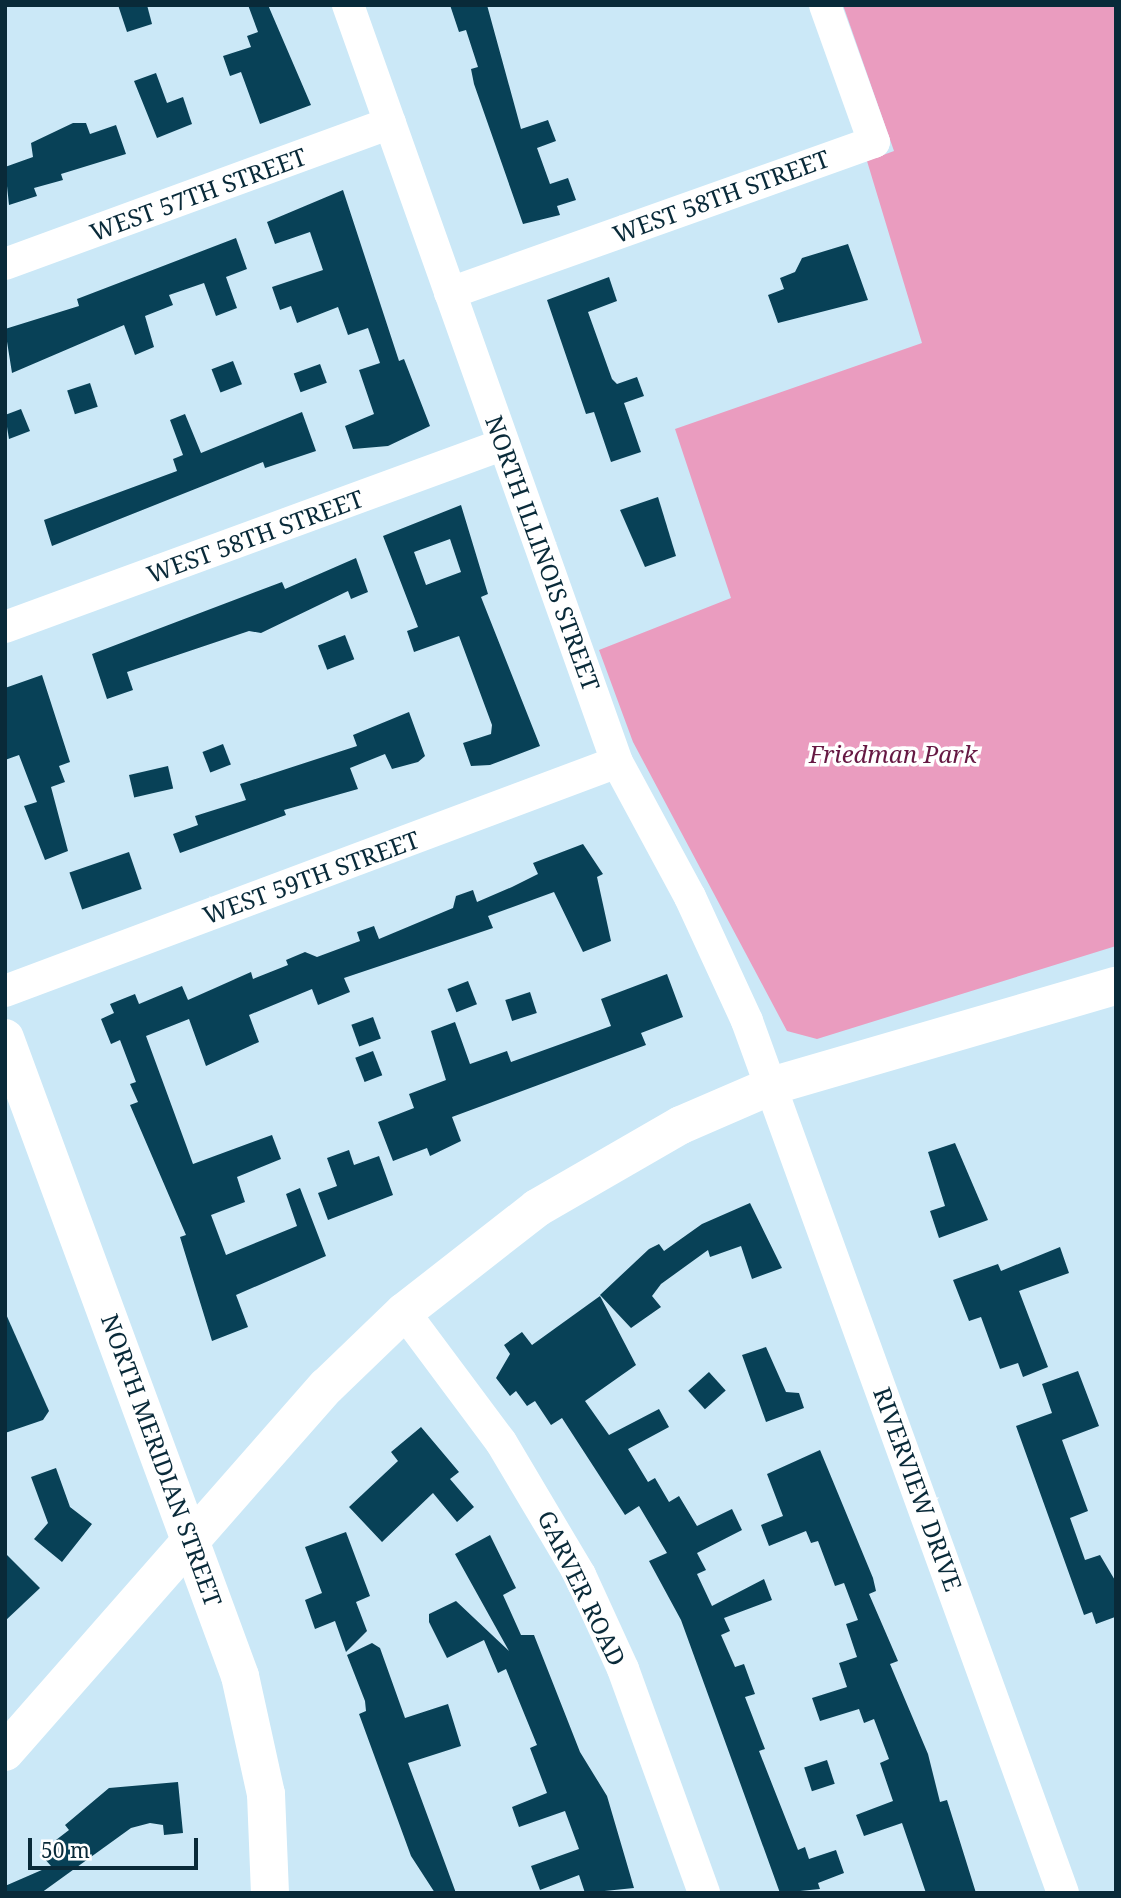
<!DOCTYPE html>
<html>
<head>
<meta charset="utf-8">
<style>
	body { margin:0 }
	#map { position:relative; width:1121px; height:1898px; overflow:hidden; background:#cbe8f7; font-family:"Noto Serif",serif }
	div>[style] { position:absolute }
	.green>* { inset:0; background:#ea9cbf }
	.building>* { inset:0; background:#084157; transform-origin:0 0 }
	.minor>* { height:32px; margin:-16px; padding:0 16px; transform-origin:16px; border-radius:16px; background:#fff }
	.major>* { height:38px; margin:-19px; padding:0 19px; transform-origin:19px; border-radius:19px; background:#fff }
	span { translate:-50% -50%; white-space:nowrap; text-align:center; line-height:1.15; -webkit-text-stroke:7px #fff; paint-order:stroke }
	.street-label { font-size:24px; color:#092a39 }
	.park-label { font-size:24px; color:#661943; font-style:italic }
	.frame { position:absolute; inset:0; border:7px solid #092a39; pointer-events:none }
	.scale { position:absolute; left:28px; top:1838px; width:170px; height:32px; box-sizing:border-box; border:4px solid #092a39; border-top:0; padding-left:9px; font-size:21px; line-height:24px; white-space:nowrap; color:#092a39; -webkit-text-stroke:5px #fff; paint-order:stroke }
</style>
</head>
<body>
<div id="map">
	<div class="green">
		<div style="clip-path:polygon(843px 5px,1116px 5px,1116px 946px,817px 1039px,787px 1031px,633px 742px,599px 650px,731px 598px,675px 429px,922px 343px,867px 161px,894px 151px)"></div>
	</div>
	<div class="building">
		<div style="clip-path:polygon(118px 5px,147px 5px,152px 24px,127px 32px)"></div>
		<div style="clip-path:polygon(248px 5px,268px 5px,311px 105px,260px 124px,241px 72px,230px 76px,223px 56px,251px 47px,247px 36px,258px 32px)"></div>
		<div style="clip-path:polygon(450px 5px,487px 5px,521px 129px,548px 120px,556px 141px,537px 148px,550px 184px,568px 178px,576px 200px,557px 206px,560px 215px,523px 224px,474px 84px,471px 69px,478px 67px,466px 30px,459px 32px)"></div>
		<div style="clip-path:polygon(156px 73px,167px 103px,183px 97px,192px 124px,157px 138px,134px 81px)"></div>
		<div style="clip-path:polygon(73px 123px,86px 123px,90px 134px,116px 125px,126px 154px,61px 174px,63px 180px,34px 188px,37px 196px,9px 205px,5px 167px,33px 157px,31px 143px)"></div>
		<div style="clip-path:polygon(343px 190px,399px 361px,404px 359px,430px 426px,388px 446px,353px 449px,345px 426px,374px 414px,359px 370px,380px 363px,368px 328px,348px 335px,338px 307px,297px 323px,291px 306px,280px 310px,272px 287px,323px 270px,310px 232px,275px 244px,267px 222px)"></div>
		<div style="clip-path:polygon(236px 238px,247px 269px,226px 277px,237px 308px,216px 316px,204px 283px,169px 295px,173px 305px,145px 316px,154px 347px,135px 355px,124px 325px,12px 373px,5px 329px,79px 306px,77px 299px)"></div>
		<div style="clip-path:polygon(848px 244px,868px 300px,778px 323px,768px 295px,784px 289px,780px 278px,795px 272px,802px 258px)"></div>
		<div style="clip-path:polygon(609px 277px,617px 301px,588px 312px,612px 379px,617px 384px,637px 377px,644px 396px,624px 403px,641px 452px,611px 462px,594px 412px,586px 414px,547px 300px)"></div>
		<div style="left:233px;top:361px;width:25px;height:23px;rotate:69deg"></div>
		<div style="left:320px;top:364px;width:20px;height:28px;rotate:70deg"></div>
		<div style="left:90px;top:383px;width:25px;height:24px;rotate:72deg"></div>
		<div style="clip-path:polygon(21px 409px,30px 431px,9px 439px,5px 415px)"></div>
		<div style="clip-path:polygon(302px 412px,316px 451px,265px 468px,263px 462px,52px 546px,44px 520px,177px 471px,173px 459px,183px 455px,170px 420px,185px 414px,201px 453px)"></div>
		<div style="clip-path:polygon(658px 497px,676px 556px,645px 567px,620px 510px)"></div>
		<div style="clip-path:polygon(evenodd,461px 505px,488px 594px,481px 597px,540px 746px,490px 765px,471px 766px,463px 743px,491px 734px,492px 725px,459px 636px,414px 652px,407px 631px,418px 627px,383px 536px,461px 505px,450px 539px,461px 572px,426px 585px,414px 552px,450px 539px)"></div>
		<div style="clip-path:polygon(356px 558px,368px 592px,351px 599px,348px 591px,261px 633px,249px 631px,127px 672px,133px 690px,107px 699px,92px 654px,282px 582px,285px 589px)"></div>
		<div style="left:345px;top:635px;width:26px;height:29px;rotate:69deg"></div>
		<div style="clip-path:polygon(42px 675px,70px 762px,59px 766px,65px 782px,51px 787px,68px 851px,45px 860px,24px 806px,37px 802px,19px 755px,5px 760px,5px 688px)"></div>
		<div style="clip-path:polygon(409px 712px,425px 756px,418px 762px,392px 769px,385px 754px,350px 768px,358px 789px,284px 810px,286px 815px,180px 853px,173px 834px,198px 825px,195px 816px,246px 800px,240px 784px,357px 746px,353px 735px)"></div>
		<div style="left:223px;top:744px;width:22px;height:22px;rotate:69deg"></div>
		<div style="left:168px;top:766px;width:23px;height:40px;rotate:77deg"></div>
		<div style="clip-path:polygon(583px 844px,603px 874px,597px 877px,611px 941px,583px 952px,554px 892px,488px 916px,493px 928px,344px 978px,350px 992px,318px 1005px,312px 989px,249px 1015px,259px 1042px,206px 1066px,189px 1019px,146px 1036px,193px 1164px,272px 1135px,281px 1159px,237px 1177px,245px 1202px,211px 1215px,226px 1255px,297px 1226px,286px 1194px,300px 1188px,326px 1256px,236px 1295px,248px 1327px,212px 1341px,180px 1237px,186px 1235px,130px 1105px,138px 1102px,130px 1084px,136px 1082px,120px 1040px,111px 1044px,101px 1019px,114px 1013px,110px 1004px,135px 994px,139px 1004px,182px 986px,188px 1000px,251px 972px,253px 979px,288px 965px,286px 960px,305px 952px,317px 957px,360px 941px,357px 932px,374px 926px,379px 939px,453px 908px,456px 896px,473px 890px,477px 902px,512px 887px,538px 874px,533px 863px)"></div>
		<div style="left:129px;top:852px;width:39px;height:63px;rotate:71deg"></div>
		<div style="clip-path:polygon(667px 974px,683px 1017px,641px 1033px,646px 1045px,452px 1117px,461px 1141px,430px 1156px,427px 1148px,393px 1161px,378px 1122px,414px 1108px,409px 1094px,446px 1080px,431px 1031px,455px 1022px,470px 1064px,507px 1051px,511px 1062px,611px 1026px,601px 999px)"></div>
		<div style="left:468px;top:981px;width:25px;height:22px;rotate:69deg"></div>
		<div style="left:530px;top:992px;width:22px;height:26px;rotate:72deg"></div>
		<div style="left:373px;top:1017px;width:23px;height:23px;rotate:70deg"></div>
		<div style="left:373px;top:1051px;width:26px;height:19px;rotate:69deg"></div>
		<div style="clip-path:polygon(955px 1143px,988px 1220px,939px 1238px,930px 1211px,945px 1206px,928px 1152px)"></div>
		<div style="clip-path:polygon(349px 1150px,354px 1165px,379px 1156px,393px 1195px,328px 1220px,318px 1193px,337px 1186px,327px 1158px)"></div>
		<div style="clip-path:polygon(750px 1203px,782px 1268px,752px 1279px,741px 1246px,710px 1257px,708px 1250px,661px 1284px,652px 1296px,661px 1307px,631px 1328px,600px 1295px,649px 1249px,659px 1244px,664px 1251px,702px 1224px)"></div>
		<div style="clip-path:polygon(1060px 1247px,1069px 1273px,1019px 1291px,1048px 1367px,1023px 1377px,1018px 1363px,1000px 1369px,981px 1317px,969px 1321px,953px 1280px,998px 1264px,1001px 1271px)"></div>
		<div style="clip-path:polygon(600px 1296px,636px 1365px,585px 1401px,609px 1435px,659px 1409px,669px 1427px,628px 1449px,648px 1482px,655px 1478px,669px 1502px,679px 1496px,697px 1526px,732px 1509px,742px 1530px,697px 1553px,706px 1570px,697px 1574px,712px 1606px,764px 1579px,772px 1600px,724px 1618px,730px 1631px,721px 1635px,735px 1667px,744px 1664px,755px 1694px,745px 1697px,765px 1749px,759px 1751px,798px 1850px,805px 1847px,809px 1859px,836px 1850px,844px 1873px,818px 1883px,820px 1889px,780px 1893px,681px 1620px,649px 1561px,667px 1553px,639px 1506px,625px 1515px,562px 1418px,551px 1425px,535px 1401px,527px 1406px,516px 1391px,510px 1396px,496px 1378px,510px 1354px,504px 1345px,522px 1332px,532px 1345px)"></div>
		<div style="clip-path:polygon(5px 1312px,49px 1411px,43px 1420px,5px 1433px)"></div>
		<div style="clip-path:polygon(766px 1347px,786px 1392px,799px 1393px,804px 1408px,766px 1422px,742px 1355px)"></div>
		<div style="clip-path:polygon(1078px 1371px,1099px 1426px,1062px 1440px,1088px 1511px,1070px 1518px,1085px 1560px,1100px 1555px,1116px 1582px,1115px 1617px,1096px 1624px,1092px 1612px,1084px 1615px,1016px 1426px,1052px 1413px,1042px 1384px)"></div>
		<div style="left:709px;top:1372px;width:25px;height:28px;rotate:48deg"></div>
		<div style="clip-path:polygon(421px 1427px,459px 1472px,450px 1479px,474px 1507px,457px 1522px,433px 1493px,382px 1542px,349px 1507px,398px 1461px,391px 1452px)"></div>
		<div style="clip-path:polygon(820px 1450px,873px 1578px,876px 1591px,869px 1594px,898px 1661px,890px 1664px,928px 1754px,940px 1802px,947px 1800px,976px 1893px,926px 1893px,902px 1823px,864px 1836px,856px 1815px,893px 1801px,880px 1763px,889px 1759px,874px 1719px,864px 1723px,859px 1709px,820px 1721px,812px 1698px,847px 1687px,839px 1663px,857px 1657px,846px 1624px,858px 1620px,844px 1583px,835px 1586px,818px 1541px,811px 1543px,806px 1531px,769px 1546px,761px 1525px,783px 1516px,767px 1474px)"></div>
		<div style="clip-path:polygon(56px 1468px,70px 1507px,92px 1524px,62px 1562px,34px 1539px,48px 1523px,31px 1477px)"></div>
		<div style="clip-path:polygon(346px 1532px,370px 1596px,356px 1602px,367px 1631px,346px 1652px,335px 1621px,315px 1629px,305px 1600px,322px 1593px,305px 1547px)"></div>
		<div style="clip-path:polygon(490px 1535px,516px 1588px,503px 1595px,521px 1635px,534px 1635px,580px 1752px,607px 1796px,634px 1888px,585px 1893px,579px 1875px,540px 1890px,531px 1866px,579px 1849px,565px 1811px,519px 1827px,512px 1807px,547px 1793px,530px 1748px,537px 1745px,506px 1669px,498px 1673px,484px 1640px,447px 1658px,429px 1622px,429px 1614px,456px 1601px,509px 1651px,455px 1554px)"></div>
		<div style="clip-path:polygon(5px 1553px,40px 1588px,5px 1621px)"></div>
		<div style="clip-path:polygon(372px 1643px,380px 1648px,405px 1718px,448px 1704px,461px 1746px,408px 1763px,456px 1893px,435px 1893px,411px 1856px,359px 1714px,366px 1711px,365px 1701px,347px 1655px)"></div>
		<div style="left:827px;top:1760px;width:25px;height:24px;rotate:72deg"></div>
		<div style="clip-path:polygon(178px 1782px,183px 1833px,164px 1835px,163px 1825px,150px 1823px,131px 1828px,41px 1893px,5px 1893px,5px 1886px,51px 1866px,44px 1858px,60px 1845px,56px 1840px,69px 1830px,65px 1825px,109px 1788px)"></div>
	</div>
	<div class="minor">
		<div style="left:348px;top:5px;width:803px;rotate:70.44deg"></div>
		<div style="left:617px;top:762px;width:153px;rotate:61.6deg"></div>
		<div style="left:690px;top:897px;width:136px;rotate:65.3deg"></div>
		<div style="left:747px;top:1021px;width:927px;rotate:70.08deg"></div>
		<div style="left:5px;top:264px;width:410px;rotate:-20.1deg"></div>
		<div style="left:450px;top:293px;width:450px;rotate:-19.6deg"></div>
		<div style="left:874px;top:142px;width:145px;rotate:-109.7deg"></div>
		<div style="left:5px;top:627px;width:531px;rotate:-20.14deg"></div>
		<div style="left:5px;top:991px;width:653px;rotate:-20.51deg"></div>
		<div style="left:404px;top:1312px;width:162px;rotate:53.3deg"></div>
		<div style="left:501px;top:1442px;width:155px;rotate:59.3deg"></div>
		<div style="left:580px;top:1575px;width:103px;rotate:65.4deg"></div>
		<div style="left:623px;top:1669px;width:238px;rotate:70.1deg"></div>
	</div>
	<div class="major">
		<div style="left:5px;top:1038px;width:680px;rotate:69.78deg"></div>
		<div style="left:240px;top:1676px;width:121px;rotate:77.6deg"></div>
		<div style="left:266px;top:1794px;width:99px;rotate:87.7deg"></div>
		<div style="left:5px;top:1752px;width:487px;rotate:-48.7deg"></div>
		<div style="left:327px;top:1386px;width:107px;rotate:-43.9deg"></div>
		<div style="left:404px;top:1312px;width:169px;rotate:-38deg"></div>
		<div style="left:537px;top:1208px;width:166px;rotate:-30deg"></div>
		<div style="left:681px;top:1125px;width:98px;rotate:-23.4deg"></div>
		<div style="left:771px;top:1086px;width:359px;rotate:-16.2deg"></div>
	</div>
	<div class="street-label">
		<span style="left:198px;top:194px;rotate:-20deg">WEST 57TH STREET</span>
		<span style="left:721px;top:196px;rotate:-20deg">WEST 58TH STREET</span>
		<span style="left:255px;top:536px;rotate:-20deg">WEST 58TH STREET</span>
		<span style="left:543px;top:553px;rotate:70deg">NORTH ILLINOIS STREET</span>
		<span style="left:311px;top:877px;rotate:-20deg">WEST 59TH STREET</span>
		<span style="left:162px;top:1460px;rotate:70deg">NORTH MERIDIAN STREET</span>
		<span style="left:918px;top:1489px;rotate:70deg">RIVERVIEW DRIVE</span>
		<span style="left:582px;top:1588px;rotate:64deg">GARVER ROAD</span>
	</div>
	<div class="park-label">
		<span style="left:893px;top:754px">Friedman Park</span>
	</div>
	<div class="frame"></div>
	<div class="scale">50 m</div>
</div>
</body>
</html>
